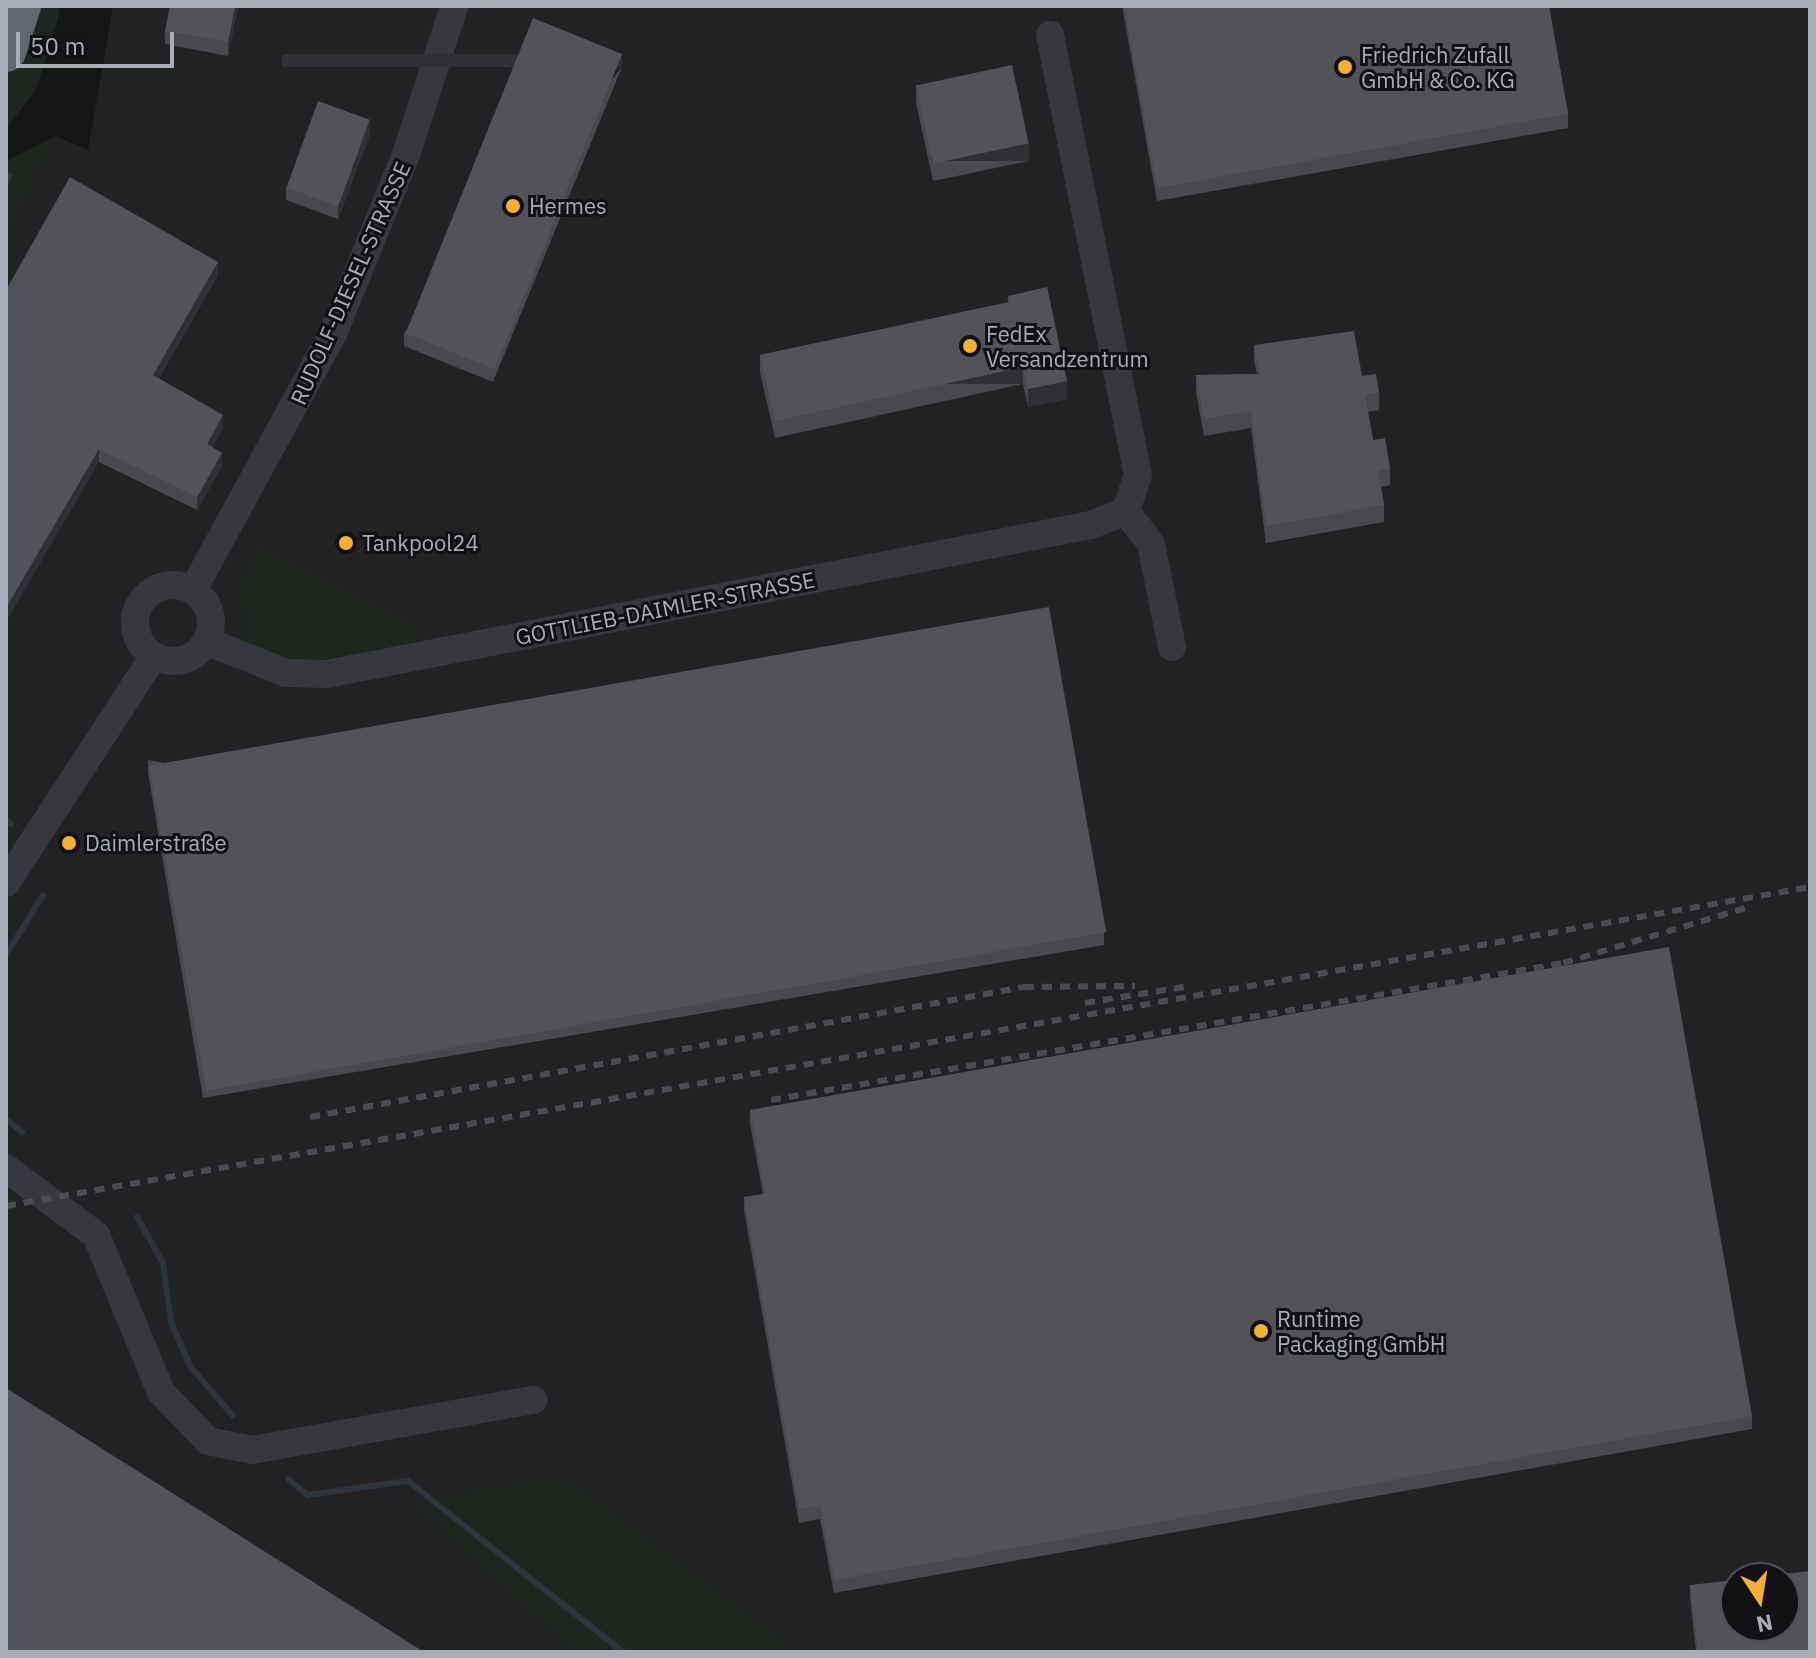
<!DOCTYPE html>
<html>
<head>
<meta charset="utf-8">
<style>
	body { margin:0 }
	#map { position:relative; width:1816px; height:1658px; overflow:hidden; background:#161618; font-family:"IBM Plex Sans",sans-serif }
	div>[style] { position:absolute }
	.built>* { inset:0; background:#222225 }
	.green>* { inset:0; background:#1e261f }
	.stream>* { height:6px; margin:-3px; padding:0 3px; transform-origin:3px; border-radius:3px; background:#2c353c }
	.minor>* { height:28px; margin:-14px; padding:0 14px; transform-origin:14px; border-radius:14px; background:#37383d }
	.minor>.ring { margin:-14px; padding:0; box-sizing:content-box; background:none; border:28px solid #37383d; border-radius:50% }
	.highway>* { height:40px; margin:-20px; padding:0 20px; transform-origin:20px; border-radius:20px; background:#63666e }
	.rail>* { height:6px; margin-top:-3px; transform-origin:0; background:repeating-linear-gradient(90deg,#4a4c52 0 10px,transparent 0 18px) }
	.wall>* { inset:0; background:#47494d }
	.shaded-wall>* { inset:0; background:#2f3033; transform-origin:0 0 }
	.building>* { inset:0; background:#525359; transform-origin:0 0 }
	.dots>* { width:22px; height:22px; translate:-50% -50%; box-sizing:border-box; border:4px solid #111113; border-radius:50% }
	span { translate:-50% -50%; white-space:nowrap; text-align:center; line-height:1.15; -webkit-text-stroke:6px #111113; paint-order:stroke }
	.poi-label { font-size:22px; color:#a8adb8 }
	.left { translate:0 -50%; text-align:left }
	.street-label { font-size:22px; color:#a8adb8 }
	.frame { position:absolute; inset:0; border:8px solid #a8adb8; pointer-events:none }
	.north { position:absolute; left:1720px; top:1562px; width:80px; height:80px; box-sizing:border-box; background:#111113; border:2px solid #4d4f55; border-radius:50%; rotate:168deg; font-size:22px; font-weight:700; line-height:32px; text-align:center; color:#a8adb8 }
	.north::after { content:''; display:block; margin:auto; width:28px; height:36px; background:#f2b134; clip-path:polygon(50% 0,100% 100%,50% 72%,0 100%) }
	.scale { position:absolute; left:16px; top:32px; width:158px; height:36px; box-sizing:border-box; border:4px solid #a8adb8; border-top:0; padding-left:10px; font-size:24px; line-height:28px; white-space:nowrap; color:#a8adb8; -webkit-text-stroke:6px #111113; paint-order:stroke }
</style>
</head>
<body>
<div id="map">
	<div class="built">
		<div style="clip-path:polygon(evenodd,113px 6px,1810px 6px,1810px 1652px,6px 1652px,6px 238px,56px 136px,88px 150px,113px 6px,1736px 1578px,1784px 1578px,1784px 1626px,1736px 1626px,1736px 1578px)"></div>
	</div>
	<div class="green">
		<div style="clip-path:polygon(35px 6px,60px 6px,59px 15px,36px 90px,6px 129px,6px 80px)"></div>
		<div style="clip-path:polygon(56px 136px,6px 238px,6px 161px)"></div>
		<div style="clip-path:polygon(258px 546px,412px 623px,414px 643px,323px 664px,294px 663px,244px 642px,250px 627px,236px 589px)"></div>
		<div style="clip-path:polygon(544px 1479px,569px 1481px,798px 1652px,575px 1652px,414px 1503px)"></div>
	</div>
	<div class="stream">
		<div style="left:6px;top:183px;width:8px;rotate:-67deg"></div>
		<div style="left:6px;top:820px;width:6px;rotate:39deg"></div>
		<div style="left:6px;top:955px;width:70px;rotate:-58.3deg"></div>
		<div style="left:6px;top:1119px;width:21px;rotate:39deg"></div>
		<div style="left:137px;top:1217px;width:53px;rotate:60.5deg"></div>
		<div style="left:163px;top:1263px;width:60px;rotate:82.3deg"></div>
		<div style="left:171px;top:1322px;width:48px;rotate:66.6deg"></div>
		<div style="left:190px;top:1366px;width:65px;rotate:49.4deg"></div>
		<div style="left:288px;top:1479px;width:26px;rotate:39deg"></div>
		<div style="left:308px;top:1495px;width:101px;rotate:-8deg"></div>
		<div style="left:408px;top:1481px;width:275px;rotate:38.5deg"></div>
	</div>
	<div class="minor">
		<div style="left:1126px;top:511px;width:41px;rotate:52.9deg"></div>
		<div style="left:1151px;top:544px;width:105px;rotate:78.5deg"></div>
		<div class="ring" style="left:135px;top:585px;width:48px;height:48px"></div>
		<div style="left:193px;top:590px;width:295px;rotate:-61.4deg"></div>
		<div style="left:334px;top:331px;width:190px;rotate:-67.8deg"></div>
		<div style="left:406px;top:155px;width:157px;rotate:-72.1deg"></div>
		<div style="left:206px;top:641px;width:86px;rotate:21.8deg"></div>
		<div style="left:286px;top:673px;width:41px;rotate:1.4deg"></div>
		<div style="left:327px;top:674px;width:778px;rotate:-11.04deg"></div>
		<div style="left:1091px;top:525px;width:38px;rotate:-22deg"></div>
		<div style="left:1126px;top:511px;width:38px;rotate:-72deg"></div>
		<div style="left:1138px;top:475px;width:449px;rotate:-101.3deg"></div>
		<div style="left:6px;top:883px;width:271px;rotate:-56.9deg"></div>
		<div style="left:6px;top:1168px;width:112px;rotate:36.7deg"></div>
		<div style="left:96px;top:1235px;width:170px;rotate:67.5deg"></div>
		<div style="left:161px;top:1392px;width:68px;rotate:46.2deg"></div>
		<div style="left:208px;top:1441px;width:45px;rotate:11.6deg"></div>
		<div style="left:252px;top:1450px;width:286px;rotate:-10.1deg"></div>
	</div>
	<div class="highway">
		<div style="left:6px;top:52px;width:48px;rotate:-71.9deg"></div>
	</div>
	<div class="rail">
		<div style="left:1085px;top:1003px;width:100px;rotate:-9.2deg"></div>
		<div style="left:771px;top:1100px;width:804px;rotate:-9.81deg"></div>
		<div style="left:1563px;top:963px;width:190px;rotate:-16.8deg"></div>
		<div style="left:310px;top:1117px;width:726px;rotate:-10.32deg"></div>
		<div style="left:1024px;top:987px;width:111px;rotate:-0.5deg"></div>
		<div style="left:6px;top:1206px;width:1832px;rotate:-10.03deg"></div>
	</div>
	<div class="wall">
		<div style="clip-path:polygon(170px 6px,238px 6px,228px 56px,165px 44px,165px 31px)"></div>
		<div style="clip-path:polygon(1122px 6px,1549px 6px,1568px 114px,1568px 128px,1157px 201px)"></div>
		<div style="clip-path:polygon(622px 67px,493px 382px,404px 346px,404px 333px)"></div>
		<div style="clip-path:polygon(916px 85px,1029px 161px,933px 181px,916px 103px)"></div>
		<div style="clip-path:polygon(370px 134px,338px 219px,286px 200px,286px 187px)"></div>
		<div style="clip-path:polygon(218px 275px,159px 378px,223px 428px,212px 447px,222px 466px,197px 510px,99px 462px,6px 290px)"></div>
		<div style="clip-path:polygon(1008px 296px,1067px 399px,1028px 407px,1023px 384px,775px 438px,760px 372px,760px 355px,1008px 303px)"></div>
		<div style="clip-path:polygon(1254px 345px,1362px 376px,1379px 392px,1379px 410px,1368px 412px,1373px 440px,1390px 468px,1390px 485px,1381px 487px,1384px 505px,1384px 522px,1266px 543px,1251px 428px,1204px 436px,1196px 392px,1196px 375px,1257px 374px,1254px 362px)"></div>
		<div style="clip-path:polygon(148px 760px,1104px 932px,1104px 945px,203px 1098px,148px 773px)"></div>
		<div style="clip-path:polygon(750px 1110px,1752px 1416px,1752px 1429px,834px 1593px,820px 1519px,799px 1523px,744px 1210px,744px 1197px,763px 1194px,750px 1124px)"></div>
		<div style="clip-path:polygon(1690px 1585px,1810px 1652px,1696px 1652px,1690px 1598px)"></div>
	</div>
	<div class="shaded-wall">
		<div style="clip-path:polygon(235px 6px,238px 6px,228px 56px,228px 42px)"></div>
		<div style="left:622px;top:54px;width:13px;height:340px;rotate:90deg"></div>
		<div style="clip-path:polygon(370px 120px,370px 134px,338px 219px,338px 206px)"></div>
		<div style="left:1029px;top:143px;width:18px;height:98px;rotate:90deg"></div>
		<div style="clip-path:polygon(218px 262px,218px 275px,153px 388px,153px 375px)"></div>
		<div style="left:1023px;top:367px;width:17px;height:254px;rotate:90deg"></div>
		<div style="clip-path:polygon(1067px 381px,1067px 399px,1028px 407px,1028px 389px)"></div>
		<div style="clip-path:polygon(223px 415px,223px 428px,207px 457px,207px 444px)"></div>
		<div style="clip-path:polygon(99px 449px,99px 462px,6px 622px,6px 608px)"></div>
		<div style="clip-path:polygon(222px 453px,222px 466px,197px 510px,197px 497px)"></div>
	</div>
	<div class="building">
		<div style="clip-path:polygon(170px 6px,235px 6px,228px 42px,165px 31px)"></div>
		<div style="clip-path:polygon(1124px 6px,1549px 6px,1568px 114px,1157px 188px)"></div>
		<div style="left:533px;top:18px;width:96px;height:340px;rotate:22deg"></div>
		<div style="left:1012px;top:65px;width:80px;height:98px;rotate:78deg"></div>
		<div style="left:318px;top:101px;width:55px;height:92px;rotate:20deg"></div>
		<div style="clip-path:polygon(70px 177px,218px 262px,153px 375px,223px 415px,207px 444px,222px 453px,197px 497px,99px 449px,6px 608px,6px 290px)"></div>
		<div style="clip-path:polygon(1047px 287px,1067px 381px,1028px 389px,1023px 367px,775px 421px,760px 355px,1009px 302px,1008px 296px)"></div>
		<div style="clip-path:polygon(1354px 331px,1362px 376px,1376px 374px,1379px 392px,1365px 395px,1373px 440px,1385px 438px,1390px 468px,1378px 470px,1384px 505px,1266px 526px,1251px 410px,1204px 419px,1196px 375px,1260px 374px,1254px 345px)"></div>
		<div style="left:1049px;top:607px;width:330px;height:914px;rotate:80deg"></div>
		<div style="clip-path:polygon(1669px 947px,1752px 1416px,834px 1580px,820px 1506px,799px 1509px,744px 1197px,765px 1194px,750px 1110px)"></div>
		<div style="clip-path:polygon(6px 1388px,424px 1652px,6px 1652px)"></div>
		<div style="clip-path:polygon(1810px 1571px,1810px 1652px,1698px 1652px,1690px 1585px,1736px 1580px,1736px 1626px,1784px 1626px,1784px 1578px,1749px 1578px)"></div>
	</div>
	<div class="dots">
		<div style="left:1345px;top:67px;background:#f2b134"></div>
		<div style="left:513px;top:206px;background:#f2b134"></div>
		<div style="left:970px;top:346px;background:#f2b134"></div>
		<div style="left:346px;top:543px;background:#f2b134"></div>
		<div style="left:69px;top:843px;background:#f2b134"></div>
		<div style="left:1261px;top:1331px;background:#f2b134"></div>
	</div>
	<div class="poi-label">
		<span class="left" style="left:1361px;top:67px">Friedrich Zufall<br>GmbH &amp; Co. KG</span>
		<span class="left" style="left:529px;top:206px">Hermes</span>
		<span class="left" style="left:986px;top:346px">FedEx<br>Versandzentrum</span>
		<span class="left" style="left:362px;top:543px">Tankpool24</span>
		<span class="left" style="left:85px;top:843px">Daimlerstraße</span>
		<span class="left" style="left:1277px;top:1331px">Runtime<br>Packaging GmbH</span>
	</div>
	<div class="street-label">
		<span style="left:350px;top:283px;rotate:-66deg">RUDOLF-DIESEL-STRASSE</span>
		<span style="left:665px;top:608px;rotate:-11deg">GOTTLIEB-DAIMLER-STRASSE</span>
	</div>
	<div class="frame"></div>
	<div class="north">N</div>
	<div class="scale">50 m</div>
</div>
</body>
</html>
